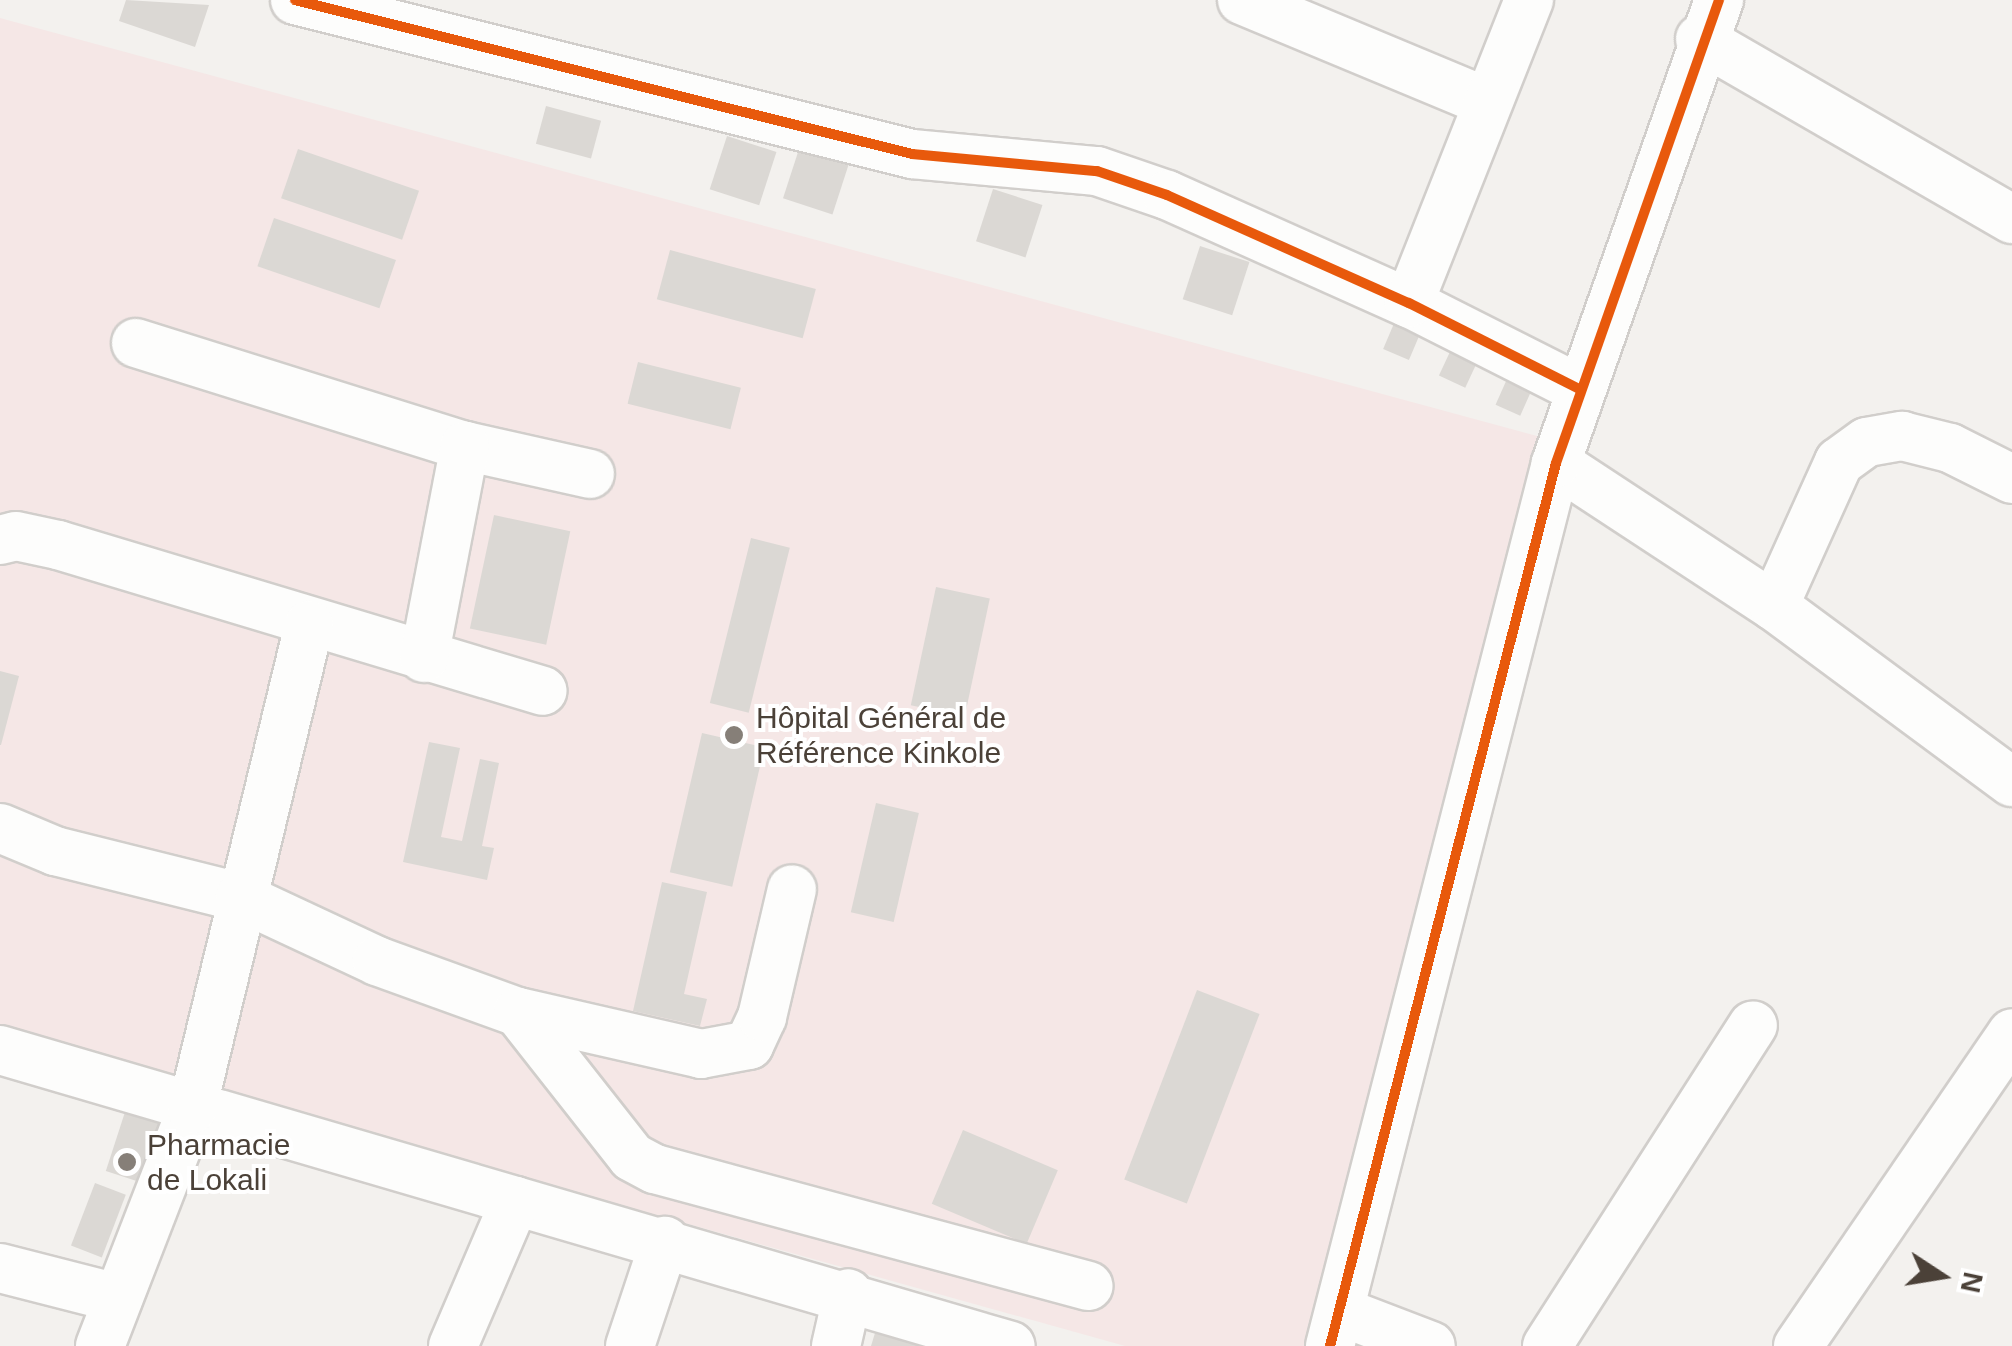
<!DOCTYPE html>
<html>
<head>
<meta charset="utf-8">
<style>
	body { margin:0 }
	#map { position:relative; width:2012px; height:1346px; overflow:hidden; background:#f3f1ee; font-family:Arial,sans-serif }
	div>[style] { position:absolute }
	.medical>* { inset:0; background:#f5e7e6 }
	.building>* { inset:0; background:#dbd8d4; transform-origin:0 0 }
	.roads { filter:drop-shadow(2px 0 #d1cecb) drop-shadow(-2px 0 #d1cecb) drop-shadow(0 2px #d1cecb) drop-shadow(0 -2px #d1cecb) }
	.minor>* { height:48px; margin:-24px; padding:0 24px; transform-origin:24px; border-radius:24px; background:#fdfdfc }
	.cycleway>* { height:10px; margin:-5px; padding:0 5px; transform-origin:5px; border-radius:5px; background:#e8590c }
	.dots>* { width:28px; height:28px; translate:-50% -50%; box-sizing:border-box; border:5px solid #fff; border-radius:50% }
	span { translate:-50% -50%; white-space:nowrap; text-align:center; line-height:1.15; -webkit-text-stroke:8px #fff; paint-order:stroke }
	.poi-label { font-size:30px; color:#4b4138 }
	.left { translate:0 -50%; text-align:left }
	.north { position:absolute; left:1892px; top:1226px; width:100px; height:100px; -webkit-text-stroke:8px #fff; paint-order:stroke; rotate:102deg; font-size:28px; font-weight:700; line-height:40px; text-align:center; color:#4b4138 }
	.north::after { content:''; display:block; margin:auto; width:35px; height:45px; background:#4b4138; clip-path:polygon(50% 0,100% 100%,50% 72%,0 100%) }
</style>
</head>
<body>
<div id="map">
	<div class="medical">
		<div style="clip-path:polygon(0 18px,1548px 439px,1304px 1346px,1125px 1346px,0 1032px)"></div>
	</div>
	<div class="building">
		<div style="clip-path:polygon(126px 0,209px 5px,195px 47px,119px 21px)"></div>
		<div style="left:546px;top:106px;width:57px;height:39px;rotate:15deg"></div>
		<div style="left:727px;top:136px;width:52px;height:56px;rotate:18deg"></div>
		<div style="left:800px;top:146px;width:52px;height:55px;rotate:18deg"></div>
		<div style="left:298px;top:149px;width:128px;height:52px;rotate:19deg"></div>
		<div style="left:993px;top:189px;width:52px;height:55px;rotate:18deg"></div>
		<div style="left:274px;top:218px;width:129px;height:51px;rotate:19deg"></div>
		<div style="left:1200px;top:246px;width:52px;height:56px;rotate:18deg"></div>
		<div style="left:670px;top:250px;width:151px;height:51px;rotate:15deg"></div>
		<div style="left:1398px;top:314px;width:28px;height:38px;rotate:23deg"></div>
		<div style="left:1455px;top:341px;width:29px;height:38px;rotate:25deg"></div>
		<div style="left:638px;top:362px;width:106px;height:43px;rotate:14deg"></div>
		<div style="left:1511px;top:370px;width:27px;height:38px;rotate:24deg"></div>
		<div style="left:494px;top:515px;width:78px;height:116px;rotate:12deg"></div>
		<div style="left:751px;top:538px;width:40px;height:170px;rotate:14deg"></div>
		<div style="left:936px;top:587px;width:55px;height:121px;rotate:12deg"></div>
		<div style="clip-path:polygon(0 671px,19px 676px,1px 745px,0 745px)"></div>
		<div style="left:702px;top:733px;width:64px;height:143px;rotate:13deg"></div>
		<div style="clip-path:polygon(429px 742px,460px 748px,441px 837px,462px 841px,480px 759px,499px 763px,482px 846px,494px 848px,487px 880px,403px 862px)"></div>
		<div style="left:876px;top:803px;width:44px;height:112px;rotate:13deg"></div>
		<div style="clip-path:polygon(662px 882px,707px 892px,684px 994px,707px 999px,700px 1026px,633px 1011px)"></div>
		<div style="left:1197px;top:990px;width:67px;height:203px;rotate:21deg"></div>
		<div style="left:125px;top:1112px;width:42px;height:62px;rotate:18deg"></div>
		<div style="left:963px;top:1130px;width:103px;height:80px;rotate:23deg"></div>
		<div style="left:95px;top:1183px;width:33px;height:67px;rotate:21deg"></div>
		<div style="clip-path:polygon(879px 1320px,958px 1346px,871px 1346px)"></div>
	</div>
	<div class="roads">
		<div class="minor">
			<div style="left:295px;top:0;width:636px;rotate:14.01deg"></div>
			<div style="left:912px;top:154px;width:186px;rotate:5.3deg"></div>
			<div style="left:1097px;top:171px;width:74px;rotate:18.9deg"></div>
			<div style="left:1167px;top:195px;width:265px;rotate:24.1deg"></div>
			<div style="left:1409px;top:303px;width:191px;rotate:26.8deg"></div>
			<div style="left:1242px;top:0;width:265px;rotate:22.6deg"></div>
			<div style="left:1700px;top:39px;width:360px;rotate:30deg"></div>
			<div style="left:1409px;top:303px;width:326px;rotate:-68.4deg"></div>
			<div style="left:136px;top:343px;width:345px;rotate:17.4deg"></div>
			<div style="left:465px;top:446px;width:128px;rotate:12.6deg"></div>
			<div style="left:1556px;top:463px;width:261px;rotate:33.3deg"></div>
			<div style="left:1774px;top:606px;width:296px;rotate:36.5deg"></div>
			<div style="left:0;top:540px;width:16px;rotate:-14deg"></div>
			<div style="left:16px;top:536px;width:43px;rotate:12.1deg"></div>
			<div style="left:58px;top:545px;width:506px;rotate:16.75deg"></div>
			<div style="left:1774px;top:606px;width:158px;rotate:-65.7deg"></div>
			<div style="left:1839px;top:462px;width:34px;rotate:-36deg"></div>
			<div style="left:1867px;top:442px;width:36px;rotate:-10deg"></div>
			<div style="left:1902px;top:436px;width:49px;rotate:14deg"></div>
			<div style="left:1950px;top:448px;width:69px;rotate:26.6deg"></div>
			<div style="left:424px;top:658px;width:216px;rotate:-79.1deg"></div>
			<div style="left:0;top:828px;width:60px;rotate:22.7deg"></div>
			<div style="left:55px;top:851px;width:191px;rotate:14deg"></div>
			<div style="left:240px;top:897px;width:151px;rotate:25deg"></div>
			<div style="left:377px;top:961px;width:150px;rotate:19.9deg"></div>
			<div style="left:518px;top:1012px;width:188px;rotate:12.9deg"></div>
			<div style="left:701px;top:1054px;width:49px;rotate:-10.6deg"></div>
			<div style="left:749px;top:1045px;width:31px;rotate:-65deg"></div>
			<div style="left:762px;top:1017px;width:131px;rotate:-76.8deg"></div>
			<div style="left:518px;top:1012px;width:184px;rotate:51.8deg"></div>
			<div style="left:632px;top:1157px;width:26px;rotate:28deg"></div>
			<div style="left:655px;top:1169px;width:449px;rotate:15.1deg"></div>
			<div style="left:0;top:1050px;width:1053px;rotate:16.32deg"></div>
			<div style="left:0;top:1268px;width:122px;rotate:14.3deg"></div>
			<div style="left:1342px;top:1312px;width:95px;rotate:20.9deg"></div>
			<div style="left:100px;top:1346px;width:254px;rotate:-68.8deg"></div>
			<div style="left:192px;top:1109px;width:498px;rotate:-76.4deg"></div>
			<div style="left:453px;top:1346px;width:158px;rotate:-66.8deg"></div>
			<div style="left:630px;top:1346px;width:111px;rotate:-71.6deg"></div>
			<div style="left:836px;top:1346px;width:54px;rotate:-77.2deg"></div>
			<div style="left:1330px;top:1346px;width:911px;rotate:-75.64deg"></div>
			<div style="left:1556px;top:463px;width:491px;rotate:-70.6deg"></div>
			<div style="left:1547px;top:1346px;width:381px;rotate:-57.3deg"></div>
			<div style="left:1798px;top:1346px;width:379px;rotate:-55.6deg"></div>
		</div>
	</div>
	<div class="cycleway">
		<div style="left:295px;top:0;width:636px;rotate:14.01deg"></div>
		<div style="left:912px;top:154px;width:186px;rotate:5.3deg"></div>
		<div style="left:1097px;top:171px;width:74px;rotate:18.9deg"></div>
		<div style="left:1167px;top:195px;width:265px;rotate:24.1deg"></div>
		<div style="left:1409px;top:303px;width:191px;rotate:26.8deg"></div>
		<div style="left:1330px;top:1346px;width:911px;rotate:-75.64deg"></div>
		<div style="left:1556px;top:463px;width:491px;rotate:-70.6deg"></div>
	</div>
	<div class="dots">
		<div style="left:734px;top:735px;background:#867f78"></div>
		<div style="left:127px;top:1162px;background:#867f78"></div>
	</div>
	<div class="poi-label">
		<span class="left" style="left:756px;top:735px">Hôpital Général de<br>Référence Kinkole</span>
		<span class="left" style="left:147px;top:1162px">Pharmacie<br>de Lokali</span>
	</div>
	<div class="north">N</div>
</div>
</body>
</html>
